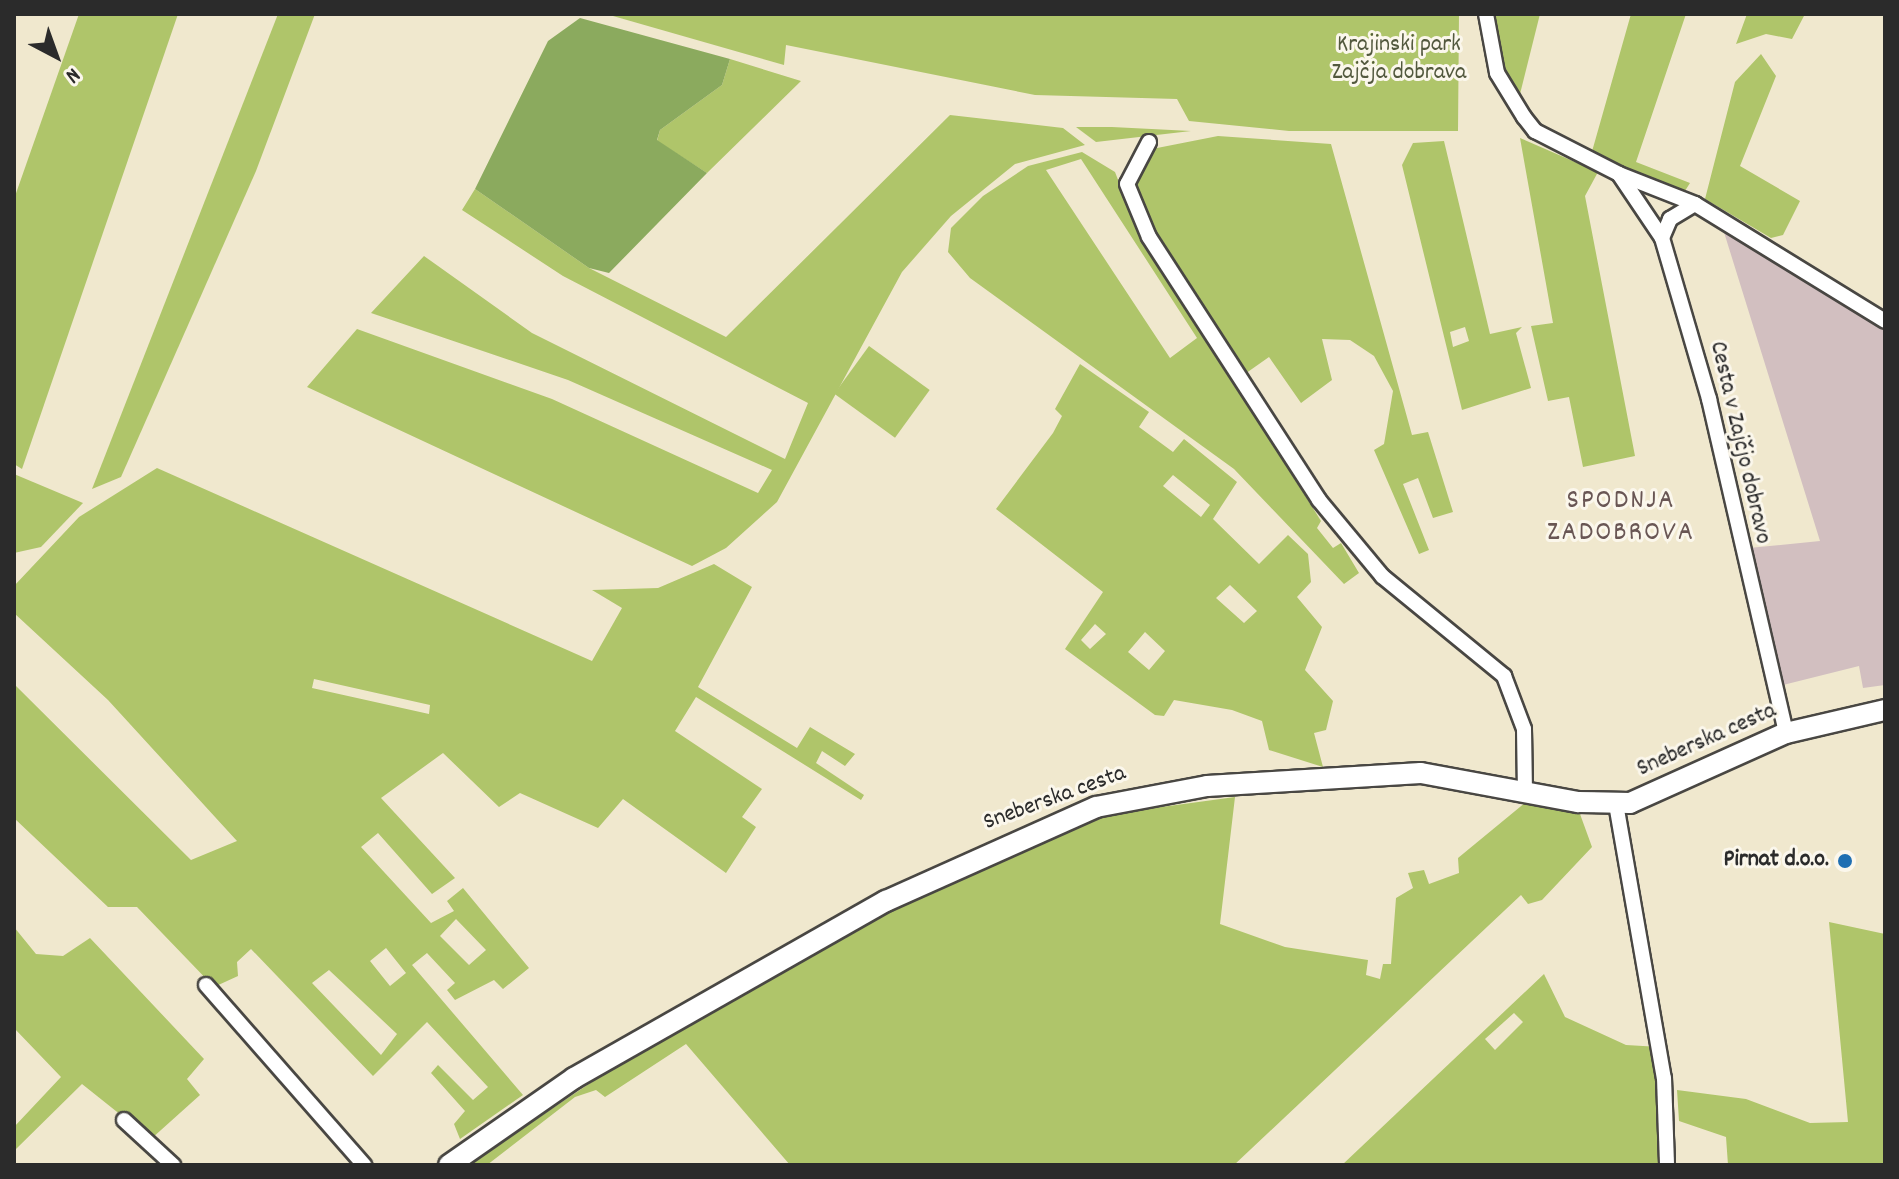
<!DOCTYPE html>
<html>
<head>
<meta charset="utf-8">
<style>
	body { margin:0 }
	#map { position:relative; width:1899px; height:1179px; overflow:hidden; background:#f0e8ce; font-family:Dekko,sans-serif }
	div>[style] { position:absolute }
	.industrial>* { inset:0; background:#d2bfc0 }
	.green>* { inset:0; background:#afc56a; transform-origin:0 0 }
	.forest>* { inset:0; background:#8baa5e }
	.roads { filter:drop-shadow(2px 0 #494743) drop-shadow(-2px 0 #494743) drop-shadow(0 2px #494743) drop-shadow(0 -2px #494743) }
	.street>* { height:14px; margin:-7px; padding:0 7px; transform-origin:7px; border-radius:7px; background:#fff }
	.secondary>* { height:20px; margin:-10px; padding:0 10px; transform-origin:10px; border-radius:10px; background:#fff }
	.dots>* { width:22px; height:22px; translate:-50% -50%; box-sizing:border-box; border:4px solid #fbf7ec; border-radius:50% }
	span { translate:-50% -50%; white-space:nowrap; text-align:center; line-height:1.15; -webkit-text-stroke:6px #fbf7ec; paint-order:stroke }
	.park-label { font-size:24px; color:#53593e }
	.street-label { font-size:24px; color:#2b2b2b }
	.poi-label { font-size:24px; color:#2b2b2b; font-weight:700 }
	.right { translate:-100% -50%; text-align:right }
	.quarter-label { font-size:28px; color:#695654; letter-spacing:2px }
	.frame { position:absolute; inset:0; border:16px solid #2b2b2b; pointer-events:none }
	.north { position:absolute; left:16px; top:16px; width:80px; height:80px; -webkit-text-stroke:6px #fbf7ec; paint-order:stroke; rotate:139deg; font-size:22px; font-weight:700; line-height:32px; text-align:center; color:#2b2b2b }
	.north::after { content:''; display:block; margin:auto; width:28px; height:36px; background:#2b2b2b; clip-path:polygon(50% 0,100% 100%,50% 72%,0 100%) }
</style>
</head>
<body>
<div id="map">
	<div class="industrial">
		<div style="clip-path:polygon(1723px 229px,1885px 328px,1885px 685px,1863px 688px,1859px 666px,1783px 685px,1749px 548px,1820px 541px)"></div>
	</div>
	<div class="green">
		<div style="clip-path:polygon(79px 14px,178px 14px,22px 469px,14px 464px,14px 199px)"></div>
		<div style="clip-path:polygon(278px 14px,315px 14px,256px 171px,121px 477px,92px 489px)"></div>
		<div style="clip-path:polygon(606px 14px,1459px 14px,1458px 131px,1289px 131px,1189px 121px,1177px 99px,1035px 95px,786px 45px,784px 65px)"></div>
		<div style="clip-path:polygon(1491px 14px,1540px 14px,1518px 102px,1495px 41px)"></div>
		<div style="clip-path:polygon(1631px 14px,1686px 14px,1636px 162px,1690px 183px,1683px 194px,1591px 155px)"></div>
		<div style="clip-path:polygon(1747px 14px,1805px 14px,1792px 39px,1766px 34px,1736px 44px)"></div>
		<div style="clip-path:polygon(1761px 54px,1776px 76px,1740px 166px,1800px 201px,1783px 235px,1771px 238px,1705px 199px,1735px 82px)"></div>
		<div style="clip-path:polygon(730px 59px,801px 81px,707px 173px,657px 141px,660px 130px,722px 85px)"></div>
		<div style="clip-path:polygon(950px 115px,1063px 128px,1085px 145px,1015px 164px,951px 216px,902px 272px,777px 502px,726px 548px,692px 566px,307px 387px,357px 329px,552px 399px,758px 493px,772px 470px,568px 380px,371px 313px,424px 256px,532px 333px,785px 459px,808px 403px,563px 276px,462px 210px,475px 189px,589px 268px,726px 337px)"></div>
		<div style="clip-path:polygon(1076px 127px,1112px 127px,1191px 131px,1096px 142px)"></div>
		<div style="clip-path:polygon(1218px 136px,1331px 144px,1412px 435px,1428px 432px,1453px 512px,1433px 518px,1418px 478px,1403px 484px,1429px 550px,1419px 554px,1374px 450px,1384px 444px,1393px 391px,1374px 356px,1350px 340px,1322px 339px,1332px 380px,1301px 403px,1269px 357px,1242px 376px,1153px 236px,1133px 185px,1152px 149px)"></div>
		<div style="clip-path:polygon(1520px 138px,1598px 172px,1585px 196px,1635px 456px,1583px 467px,1569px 397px,1548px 401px,1531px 326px,1553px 323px)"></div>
		<div style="clip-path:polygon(evenodd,1444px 141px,1490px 334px,1522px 327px,1516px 333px,1531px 388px,1462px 410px,1402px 165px,1413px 143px,1444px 141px,1465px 327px,1469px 341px,1453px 347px,1450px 332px,1465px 327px)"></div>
		<div style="clip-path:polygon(evenodd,1082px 152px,1115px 172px,1134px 221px,1321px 521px,1317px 528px,1333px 548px,1341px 543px,1359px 573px,1344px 584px,1234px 469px,970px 278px,948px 252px,951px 228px,983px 196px,1028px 166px,1082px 152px,1081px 159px,1197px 338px,1170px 358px,1046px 170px,1081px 159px)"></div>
		<div style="left:869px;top:346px;width:75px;height:59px;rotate:36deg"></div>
		<div style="clip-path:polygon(evenodd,1080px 364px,1149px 412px,1139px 427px,1173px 452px,1184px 439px,1237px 482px,1213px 519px,1259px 564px,1288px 535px,1308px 554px,1311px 582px,1297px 597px,1322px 627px,1305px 670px,1333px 701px,1326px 730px,1314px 733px,1323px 767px,1269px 750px,1262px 721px,1232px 710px,1174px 700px,1164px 716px,1155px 715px,1065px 649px,1103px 592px,996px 509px,1053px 433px,1062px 416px,1055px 409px,1080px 364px,1173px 475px,1210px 505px,1201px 517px,1163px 486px,1173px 475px,1080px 364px,1230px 585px,1257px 611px,1244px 623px,1216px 598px,1230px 585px,1080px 364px,1095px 624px,1106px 634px,1090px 649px,1081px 640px,1095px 624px,1080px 364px,1145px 632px,1165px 651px,1149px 670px,1128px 652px,1145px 632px)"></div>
		<div style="clip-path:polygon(evenodd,157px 468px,592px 661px,622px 608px,592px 590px,658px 588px,714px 564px,752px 587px,698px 687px,797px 748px,810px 727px,855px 754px,845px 766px,822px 751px,816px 763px,864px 795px,861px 800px,696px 697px,675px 731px,762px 789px,742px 817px,756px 827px,726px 873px,623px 799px,598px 828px,520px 793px,499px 807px,443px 753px,381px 798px,455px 878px,432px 894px,378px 833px,361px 847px,431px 923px,454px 911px,447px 901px,463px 888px,529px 968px,503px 989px,494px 980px,455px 1000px,447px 990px,455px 983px,427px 953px,412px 965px,523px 1095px,460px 1139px,454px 1124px,465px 1111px,431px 1073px,438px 1065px,473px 1100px,488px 1087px,427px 1022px,373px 1076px,251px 949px,237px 962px,238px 976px,214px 987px,137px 907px,108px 907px,14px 818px,14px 684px,191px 860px,237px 841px,108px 700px,14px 613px,14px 586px,79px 517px,157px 468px,314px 679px,430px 705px,429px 714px,312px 688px,314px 679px,157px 468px,456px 919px,486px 950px,469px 965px,440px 936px,456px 919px,157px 468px,386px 948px,406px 973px,390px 986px,370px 961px,386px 948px,157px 468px,329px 970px,397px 1034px,381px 1055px,312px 983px,329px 970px)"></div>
		<div style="clip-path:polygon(14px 474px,83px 503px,41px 547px,14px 553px)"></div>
		<div style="clip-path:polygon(1235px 797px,1220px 924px,1285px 947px,1368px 960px,1366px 975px,1380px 979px,1383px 964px,1391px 964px,1396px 898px,1413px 888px,1408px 873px,1424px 870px,1429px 884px,1459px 873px,1458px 858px,1526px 802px,1580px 814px,1592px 847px,1542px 900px,1528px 904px,1521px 895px,1234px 1165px,790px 1165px,686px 1044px,605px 1097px,596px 1090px,575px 1097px,487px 1165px,468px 1165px,635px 1053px,975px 865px,1103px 815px)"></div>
		<div style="clip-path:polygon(1829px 922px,1885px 934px,1885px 1165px,1728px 1165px,1726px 1137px,1679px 1121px,1677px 1090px,1746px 1099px,1810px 1123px,1848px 1122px)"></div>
		<div style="clip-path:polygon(14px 927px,36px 954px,63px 956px,90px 938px,204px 1059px,187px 1079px,200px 1095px,151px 1139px,82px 1084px,14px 1151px,14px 1127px,61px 1077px,14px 1028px)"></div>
		<div style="clip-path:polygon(evenodd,1544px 974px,1565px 1017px,1626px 1045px,1660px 1047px,1670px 1165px,1342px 1165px,1544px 974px,1514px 1013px,1523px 1022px,1495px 1050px,1485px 1039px,1514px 1013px)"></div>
	</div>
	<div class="forest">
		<div style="clip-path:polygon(580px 18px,730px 59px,722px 85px,660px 130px,657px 140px,707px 173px,609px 273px,589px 268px,475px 189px,548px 41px)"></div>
	</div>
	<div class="roads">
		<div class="street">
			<div style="left:1486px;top:14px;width:60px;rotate:79.4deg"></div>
			<div style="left:1497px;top:73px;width:52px;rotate:58.5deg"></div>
			<div style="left:1524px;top:117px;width:18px;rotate:52deg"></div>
			<div style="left:1535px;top:131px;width:94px;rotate:27.1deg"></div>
			<div style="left:1619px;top:174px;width:77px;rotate:56.1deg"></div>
			<div style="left:1662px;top:238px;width:168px;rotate:73.7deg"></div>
			<div style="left:1709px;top:399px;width:343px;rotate:77deg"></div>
			<div style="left:1149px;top:142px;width:47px;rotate:117.6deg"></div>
			<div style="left:1127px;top:184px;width:57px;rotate:67.5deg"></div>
			<div style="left:1149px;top:237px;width:313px;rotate:57.1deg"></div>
			<div style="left:1319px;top:500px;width:99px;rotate:50.3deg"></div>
			<div style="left:1382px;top:576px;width:158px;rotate:39.3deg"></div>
			<div style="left:1504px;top:676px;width:57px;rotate:69.3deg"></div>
			<div style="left:1524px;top:729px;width:61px;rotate:89.1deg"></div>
			<div style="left:1619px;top:174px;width:82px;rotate:21.5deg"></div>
			<div style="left:1695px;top:204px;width:223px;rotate:31.6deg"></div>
			<div style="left:1662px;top:238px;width:21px;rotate:-67deg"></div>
			<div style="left:1670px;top:219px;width:29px;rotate:-31deg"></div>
			<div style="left:1616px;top:804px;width:278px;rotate:80.1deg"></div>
			<div style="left:1664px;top:1078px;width:87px;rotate:88deg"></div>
			<div style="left:206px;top:985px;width:240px;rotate:48.7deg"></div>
			<div style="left:124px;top:1120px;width:67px;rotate:42.6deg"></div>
		</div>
		<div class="secondary">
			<div style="left:449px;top:1165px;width:152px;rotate:-34.8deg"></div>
			<div style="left:574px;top:1078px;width:359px;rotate:-29.6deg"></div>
			<div style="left:886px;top:901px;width:230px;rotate:-24.1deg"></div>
			<div style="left:1096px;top:807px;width:113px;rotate:-10.7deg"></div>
			<div style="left:1207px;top:786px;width:214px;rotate:-3.5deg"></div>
			<div style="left:1421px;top:773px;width:160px;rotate:10.5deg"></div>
			<div style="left:1578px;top:802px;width:52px;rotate:1.1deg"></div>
			<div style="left:1630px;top:803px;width:171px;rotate:-24.2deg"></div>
			<div style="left:1786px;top:733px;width:102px;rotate:-13.1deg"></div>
		</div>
	</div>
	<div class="dots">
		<div style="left:1845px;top:861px;background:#1f6fb2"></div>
	</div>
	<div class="park-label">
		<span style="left:1399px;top:60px">Krajinski park<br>Zajčja dobrava</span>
	</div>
	<div class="street-label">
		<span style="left:1739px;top:443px;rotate:77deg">Cesta v Zajčjo dobravo</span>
		<span style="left:1707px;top:741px;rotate:-24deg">Sneberska cesta</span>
		<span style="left:1055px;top:799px;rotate:-20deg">Sneberska cesta</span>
	</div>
	<div class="poi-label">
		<span class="right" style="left:1829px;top:861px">Pirnat d.o.o.</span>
	</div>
	<div class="quarter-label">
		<span style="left:1621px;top:518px">SPODNJA<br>ZADOBROVA</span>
	</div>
	<div class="frame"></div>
	<div class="north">N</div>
</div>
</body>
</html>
